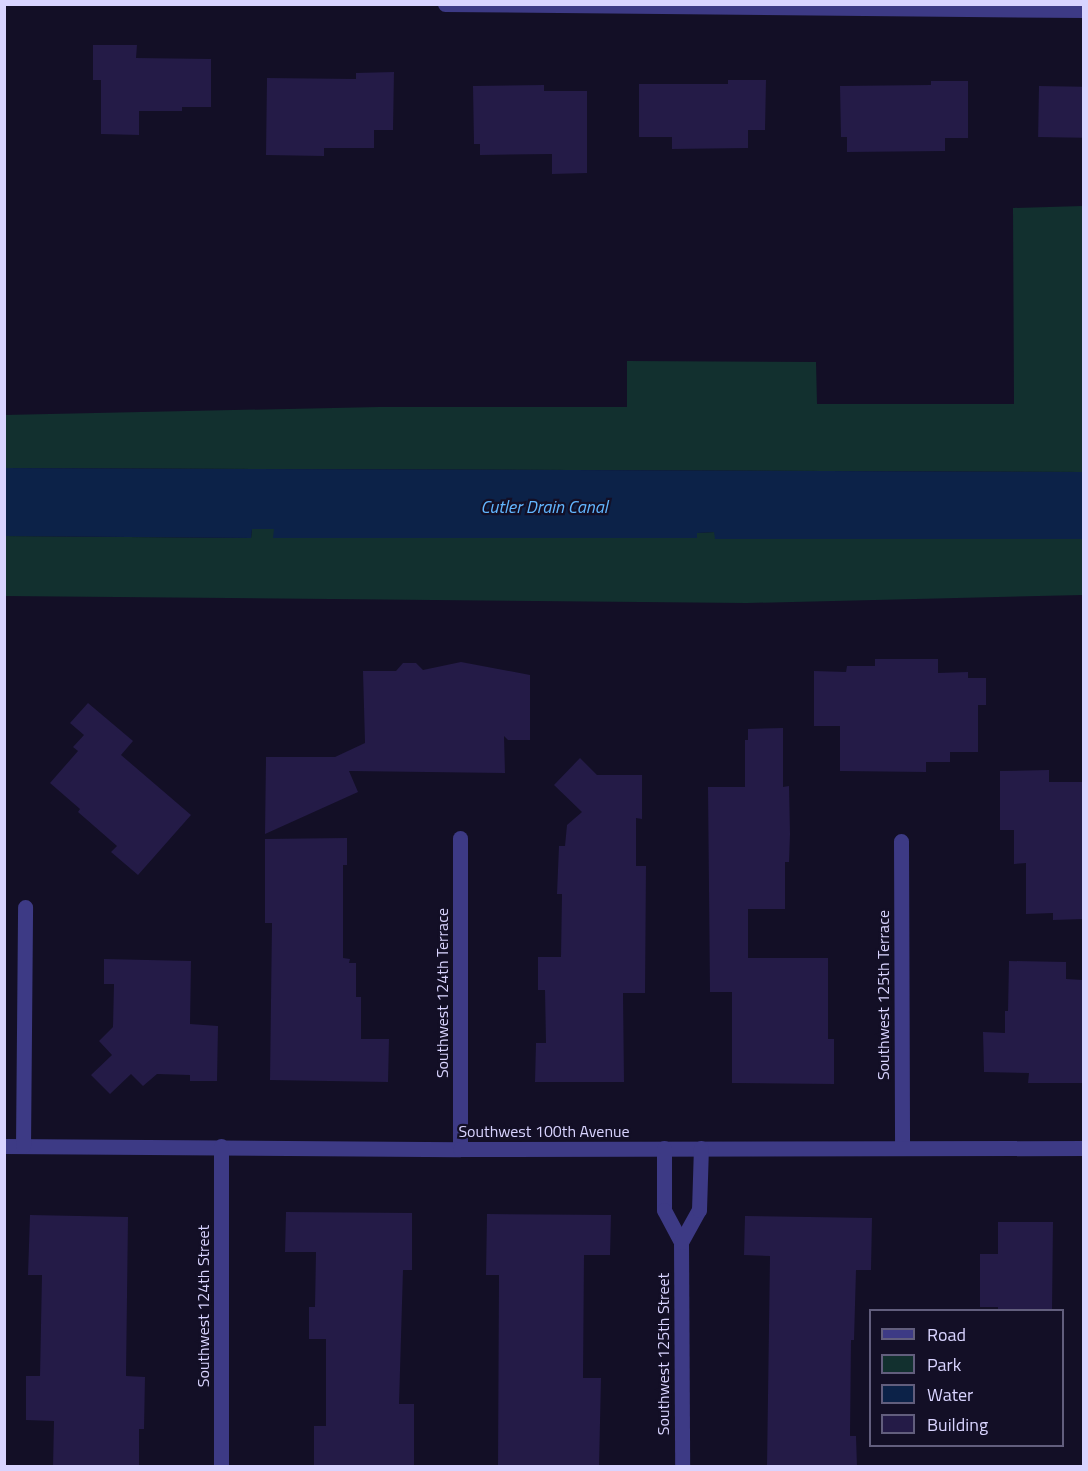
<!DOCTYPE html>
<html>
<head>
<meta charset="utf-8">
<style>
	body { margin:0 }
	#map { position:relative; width:1088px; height:1471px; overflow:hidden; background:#130f26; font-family:"Titillium Web",sans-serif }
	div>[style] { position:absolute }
	.green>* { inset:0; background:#12302f }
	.water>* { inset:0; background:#0c2248 }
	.building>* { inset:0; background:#241b47; transform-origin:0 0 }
	.minor>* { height:15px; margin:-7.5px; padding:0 7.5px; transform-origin:7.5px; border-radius:7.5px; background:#3d3a85 }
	span { translate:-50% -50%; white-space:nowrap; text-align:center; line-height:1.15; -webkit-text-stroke:4.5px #130f26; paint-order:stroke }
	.street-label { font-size:16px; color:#d9d4ff }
	.water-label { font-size:18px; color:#62b6ff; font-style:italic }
	.frame { position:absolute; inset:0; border:6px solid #d9d4ff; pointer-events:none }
	.legend { position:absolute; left:869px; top:1309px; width:195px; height:138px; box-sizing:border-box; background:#130f26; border:2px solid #625e7d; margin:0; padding:8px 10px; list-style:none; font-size:18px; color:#d9d4ff }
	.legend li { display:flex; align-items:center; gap:12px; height:30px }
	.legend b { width:30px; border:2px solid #625e7d }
</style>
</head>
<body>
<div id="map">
	<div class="green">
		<div style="clip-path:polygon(1083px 206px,1083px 472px,5px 468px,4px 415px,379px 407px,627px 407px,627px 361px,816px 362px,817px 404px,1014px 404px,1013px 208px)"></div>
		<div style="clip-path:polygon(252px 529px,274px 529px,274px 538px,697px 538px,696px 533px,715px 532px,715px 539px,1083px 539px,1083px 595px,747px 603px,5px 596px,5px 536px,251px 538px)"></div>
	</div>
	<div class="water">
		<div style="clip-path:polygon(5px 468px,1083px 472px,1083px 539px,715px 539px,714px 532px,697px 533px,697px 538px,273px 538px,274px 529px,252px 529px,251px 538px,5px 536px)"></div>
	</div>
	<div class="building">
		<div style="clip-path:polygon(93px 45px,137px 45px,136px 58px,211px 59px,211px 107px,182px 107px,182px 111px,139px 111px,139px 135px,101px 134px,101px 80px,93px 80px)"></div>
		<div style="clip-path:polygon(394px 72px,393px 130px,374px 130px,374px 148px,324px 148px,324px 156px,266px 155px,267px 78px,356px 79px,356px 73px)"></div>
		<div style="clip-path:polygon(728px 80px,766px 80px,765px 130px,748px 130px,748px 148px,672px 149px,672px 137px,639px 137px,639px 84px,728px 84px)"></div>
		<div style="clip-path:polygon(931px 81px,968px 81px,968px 138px,945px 138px,945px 151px,847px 152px,847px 137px,841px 137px,840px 86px,931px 85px)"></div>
		<div style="clip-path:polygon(544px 85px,544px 91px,587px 91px,587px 173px,552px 174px,552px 154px,480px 155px,480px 144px,474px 144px,473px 86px)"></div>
		<div style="left:1039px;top:86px;width:44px;height:51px;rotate:1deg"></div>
		<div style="clip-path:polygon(875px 659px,938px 659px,938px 673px,968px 672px,968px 678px,986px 678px,986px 705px,978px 705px,978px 752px,950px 752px,950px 762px,926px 762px,926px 772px,840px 771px,840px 726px,814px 726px,814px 671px,846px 672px,847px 666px,875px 666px)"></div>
		<div style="clip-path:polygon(461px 662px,530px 675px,530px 740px,508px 740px,504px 736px,505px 773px,349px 771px,358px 792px,265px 834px,266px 757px,335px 757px,365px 743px,363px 671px,396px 671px,403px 663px,416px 663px,423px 670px)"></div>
		<div style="clip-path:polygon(88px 703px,133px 741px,121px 755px,191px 815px,138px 875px,111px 852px,117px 846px,78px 812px,80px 809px,50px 783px,78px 751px,73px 747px,84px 735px,70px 723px)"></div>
		<div style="clip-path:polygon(783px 728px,783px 787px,789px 786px,790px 834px,789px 862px,785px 862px,785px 909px,748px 909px,748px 958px,828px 958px,828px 1039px,834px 1039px,834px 1084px,732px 1083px,732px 992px,710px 992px,708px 787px,745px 787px,745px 740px,748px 740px,748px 729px)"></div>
		<div style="clip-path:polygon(580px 758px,597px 775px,642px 775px,642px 819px,636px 818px,636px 866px,646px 866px,645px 993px,623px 993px,624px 1082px,535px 1082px,536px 1043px,546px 1043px,545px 990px,538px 990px,538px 957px,561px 957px,562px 894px,557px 894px,559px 846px,565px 846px,567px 825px,582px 812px,554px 785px)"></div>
		<div style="clip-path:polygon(1049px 770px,1049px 782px,1083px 782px,1083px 919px,1053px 920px,1053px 913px,1026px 914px,1026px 863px,1014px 864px,1014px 830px,1000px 830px,1000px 771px)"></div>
		<div style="clip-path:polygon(347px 838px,347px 865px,343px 865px,343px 958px,350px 959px,349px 963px,356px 963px,356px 997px,361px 997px,361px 1039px,389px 1039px,388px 1082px,270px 1080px,272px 923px,265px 923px,265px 839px)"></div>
		<div style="clip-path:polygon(104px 959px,191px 961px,190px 1024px,218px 1026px,217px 1081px,190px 1081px,190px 1075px,157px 1074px,143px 1086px,131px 1074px,110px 1094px,91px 1075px,112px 1055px,99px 1041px,113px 1027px,114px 984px,104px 984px)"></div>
		<div style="clip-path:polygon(1009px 961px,1066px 962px,1066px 979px,1083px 980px,1083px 1083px,1028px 1083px,1029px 1073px,984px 1072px,983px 1032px,1005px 1033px,1005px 1011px,1008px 1011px)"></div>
		<div style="clip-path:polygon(286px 1212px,412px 1213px,412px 1270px,403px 1270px,399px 1404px,414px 1404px,414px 1467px,314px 1467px,314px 1426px,326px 1426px,326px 1339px,309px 1339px,309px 1307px,315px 1307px,316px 1252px,285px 1252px)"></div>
		<div style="clip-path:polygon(487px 1214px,611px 1215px,610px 1255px,584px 1255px,583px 1378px,601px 1378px,599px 1467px,498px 1467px,499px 1275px,486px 1275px)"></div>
		<div style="clip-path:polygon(30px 1215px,128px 1217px,126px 1376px,145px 1377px,144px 1429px,139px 1429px,139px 1467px,53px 1467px,54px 1421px,26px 1420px,26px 1376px,40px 1376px,42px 1275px,28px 1275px)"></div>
		<div style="clip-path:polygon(745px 1216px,872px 1218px,871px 1270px,856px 1270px,854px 1340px,851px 1340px,850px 1436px,856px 1436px,857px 1467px,767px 1467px,770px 1256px,744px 1255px)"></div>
		<div style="clip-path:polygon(998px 1222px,1053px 1222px,1052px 1311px,998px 1311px,998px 1307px,980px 1307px,980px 1254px,998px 1254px)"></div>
	</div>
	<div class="minor">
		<div style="left:445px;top:4px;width:639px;rotate:0.54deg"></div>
		<div style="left:460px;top:838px;width:311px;rotate:90deg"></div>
		<div style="left:901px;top:841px;width:307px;rotate:89.8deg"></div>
		<div style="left:4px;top:1146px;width:456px;rotate:0.4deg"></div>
		<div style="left:460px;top:1149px;width:624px;rotate:-0.09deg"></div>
		<div style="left:23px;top:1146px;width:239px;rotate:-89.5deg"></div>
		<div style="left:221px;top:1146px;width:320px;rotate:90deg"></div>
		<div style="left:664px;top:1148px;width:62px;rotate:90deg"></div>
		<div style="left:664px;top:1210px;width:36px;rotate:62deg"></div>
		<div style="left:681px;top:1242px;width:224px;rotate:89.7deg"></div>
		<div style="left:681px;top:1242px;width:37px;rotate:-61deg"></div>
		<div style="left:699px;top:1210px;width:62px;rotate:-88.2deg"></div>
	</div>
	<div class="street-label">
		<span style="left:442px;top:993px;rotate:-90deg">Southwest 124th Terrace</span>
		<span style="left:883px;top:995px;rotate:-90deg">Southwest 125th Terrace</span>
		<span style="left:544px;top:1131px">Southwest 100th Avenue</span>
		<span style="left:203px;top:1306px;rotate:-90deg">Southwest 124th Street</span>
		<span style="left:663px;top:1354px;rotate:-90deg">Southwest 125th Street</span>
	</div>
	<div class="water-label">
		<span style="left:544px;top:507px">Cutler Drain Canal</span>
	</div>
	<div class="frame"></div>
	<ul class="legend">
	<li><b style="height:8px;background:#3d3a85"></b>Road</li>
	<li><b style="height:16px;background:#12302f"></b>Park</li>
	<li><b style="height:16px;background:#0c2248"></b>Water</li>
	<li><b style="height:16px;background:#241b47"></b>Building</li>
	</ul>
</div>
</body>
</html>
